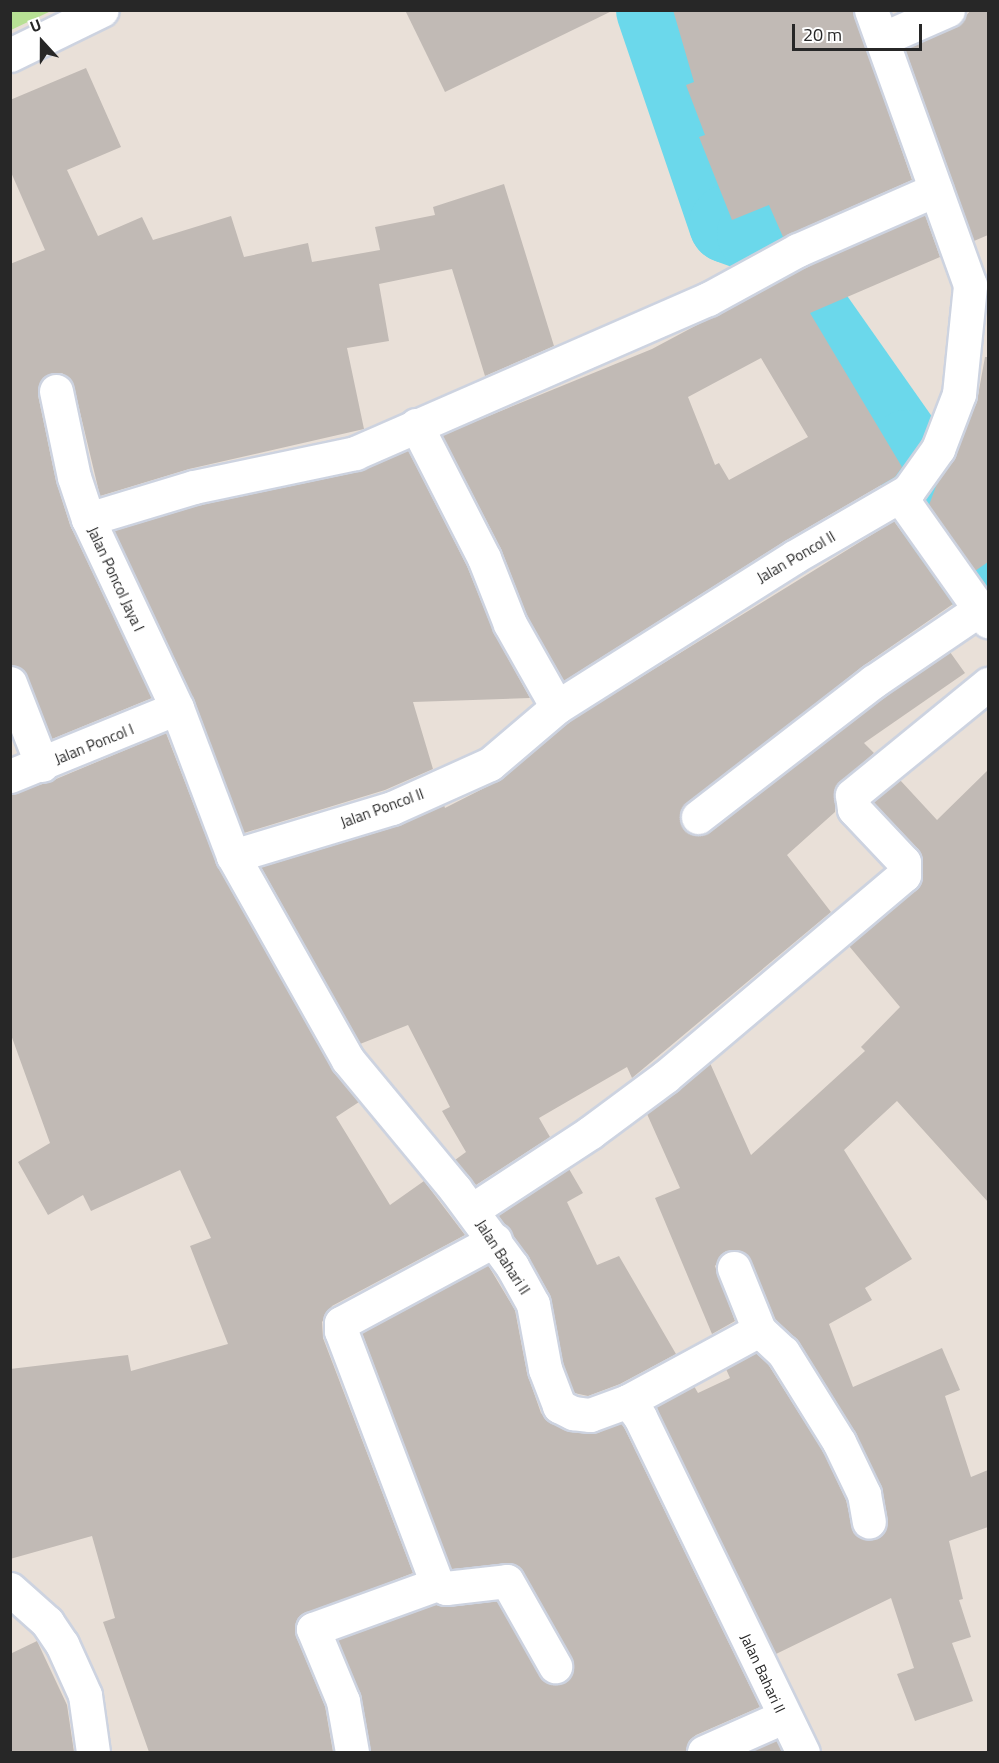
<!DOCTYPE html>
<html>
<head>
<meta charset="utf-8">
<style>
	body { margin:0 }
	#map { position:relative; width:999px; height:1763px; overflow:hidden; background:#e9e0d8; font-family:"Titillium Web",sans-serif }
	div>[style] { position:absolute }
	.green>* { inset:0; background:#b7e094 }
	.river>* { height:78px; margin:-39px; padding:0 39px; transform-origin:39px; border-radius:39px; background:#6bd8eb }
	.building>* { inset:0; background:#c1bab5 }
	.roads { filter:drop-shadow(2px 0 #cdd3e0) drop-shadow(-2px 0 #cdd3e0) drop-shadow(0 2px #cdd3e0) drop-shadow(0 -2px #cdd3e0) }
	.minor>* { height:33px; margin:-16.5px; padding:0 16.5px; transform-origin:16.5px; border-radius:16.5px; background:#fff }
	span { translate:-50% -50%; white-space:nowrap; text-align:center; line-height:1.15; -webkit-text-stroke:4.5px #fff; paint-order:stroke }
	.street-label { font-size:15px; color:#272727 }
	.frame { position:absolute; inset:0; border:12px solid #272727; pointer-events:none }
	.north { position:absolute; left:12px; top:12px; width:60px; height:60px; -webkit-text-stroke:4px #fff; paint-order:stroke; rotate:339deg; font-size:16px; font-weight:700; line-height:24px; text-align:center; color:#272727 }
	.north::after { content:''; display:block; margin:auto; width:21px; height:27px; background:#272727; clip-path:polygon(50% 0,100% 100%,50% 72%,0 100%) }
	.scale { position:absolute; left:792px; top:24px; width:130px; height:27px; box-sizing:border-box; border:3px solid #272727; border-top:0; padding-left:8px; font-size:18px; line-height:21px; white-space:nowrap; color:#272727; -webkit-text-stroke:4px #fff; paint-order:stroke }
</style>
</head>
<body>
<div id="map">
	<div class="green">
		<div style="clip-path:polygon(11px 10px,51px 10px,51px 11px,11px 30px)"></div>
	</div>
	<div class="river">
		<div style="left:655px;top:10px;width:226px;rotate:71.2deg"></div>
		<div style="left:728px;top:224px;width:30px;rotate:20deg"></div>
		<div style="left:756px;top:234px;width:263px;rotate:54.9deg"></div>
		<div style="left:907px;top:449px;width:70px;rotate:65.6deg"></div>
		<div style="left:936px;top:513px;width:90px;rotate:54.9deg"></div>
	</div>
	<div class="building">
		<div style="clip-path:polygon(405px 10px,614px 10px,445px 92px)"></div>
		<div style="clip-path:polygon(673px 10px,853px 10px,912px 180px,783px 237px,769px 205px,732px 220px,699px 137px,705px 135px,686px 85px,694px 82px)"></div>
		<div style="clip-path:polygon(971px 10px,988px 10px,988px 235px,974px 241px,905px 49px,956px 27px)"></div>
		<div style="clip-path:polygon(86px 68px,121px 147px,67px 170px,98px 236px,142px 217px,153px 240px,231px 216px,244px 257px,308px 243px,312px 262px,380px 250px,375px 227px,435px 215px,433px 207px,504px 184px,554px 346px,485px 376px,452px 269px,379px 284px,389px 341px,347px 348px,364px 429px,189px 469px,100px 496px,74px 387px,62px 373px,44px 377px,38px 395px,56px 481px,70px 525px,152px 698px,52px 739px,27px 676px,21px 668px,10px 665px,10px 264px,45px 250px,10px 170px,10px 100px)"></div>
		<div style="clip-path:polygon(evenodd,925px 215px,940px 257px,810px 313px,902px 467px,895px 477px,785px 541px,564px 681px,527px 616px,501px 549px,442px 435px,652px 349px,806px 267px,925px 215px,761px 358px,808px 437px,729px 480px,719px 463px,715px 465px,688px 397px,761px 358px)"></div>
		<div style="clip-path:polygon(985px 357px,988px 357px,988px 562px,975px 571px,929px 505px,938px 481px,955px 456px,977px 401px)"></div>
		<div style="clip-path:polygon(408px 450px,467px 566px,494px 633px,530px 698px,413px 702px,433px 769px,385px 790px,244px 833px,194px 700px,114px 531px,199px 505px,359px 471px)"></div>
		<div style="clip-path:polygon(894px 521px,953px 604px,863px 666px,681px 810px,680px 820px,690px 834px,709px 832px,885px 696px,950px 652px,965px 673px,864px 743px,874px 753px,835px 788px,835px 812px,787px 855px,831px 912px,632px 1078px,627px 1067px,539px 1118px,550px 1137px,476px 1185px,455px 1160px,466px 1152px,442px 1111px,450px 1107px,408px 1025px,360px 1044px,261px 867px,398px 826px,444px 805px,445px 808px,498px 781px,568px 722px)"></div>
		<div style="clip-path:polygon(166px 733px,217px 865px,332px 1069px,359px 1102px,336px 1117px,390px 1205px,424px 1181px,465px 1235px,332px 1306px,322px 1322px,323px 1338px,413px 1573px,298px 1618px,296px 1636px,325px 1706px,333px 1752px,149px 1752px,103px 1622px,115px 1618px,92px 1536px,10px 1559px,10px 1369px,128px 1355px,131px 1371px,228px 1344px,190px 1246px,211px 1238px,180px 1170px,91px 1211px,83px 1195px,48px 1215px,18px 1162px,50px 1143px,10px 1032px,10px 794px,49px 782px)"></div>
		<div style="clip-path:polygon(988px 770px,988px 1202px,897px 1101px,844px 1150px,912px 1259px,865px 1288px,872px 1300px,829px 1324px,853px 1387px,942px 1348px,960px 1390px,945px 1396px,971px 1477px,988px 1470px,988px 1527px,949px 1541px,963px 1599px,959px 1600px,971px 1637px,952px 1643px,973px 1701px,915px 1721px,897px 1674px,914px 1668px,891px 1598px,776px 1654px,656px 1407px,694px 1386px,698px 1393px,730px 1378px,726px 1369px,756px 1353px,768px 1364px,823px 1451px,846px 1500px,854px 1534px,872px 1540px,886px 1529px,882px 1490px,856px 1434px,799px 1342px,775px 1319px,751px 1261px,737px 1250px,726px 1251px,715px 1266px,735px 1321px,712px 1334px,655px 1198px,680px 1188px,647px 1114px,710px 1063px,751px 1155px,865px 1051px,861px 1047px,900px 1007px,849px 946px,916px 889px,923px 875px,918px 849px,873px 802px,900px 780px,937px 820px)"></div>
		<div style="clip-path:polygon(569px 1169px,583px 1193px,567px 1202px,597px 1265px,619px 1256px,676px 1354px,620px 1384px,588px 1396px,574px 1393px,563px 1364px,550px 1295px,527px 1255px,498px 1215px)"></div>
		<div style="clip-path:polygon(488px 1265px,515px 1310px,527px 1373px,541px 1413px,551px 1423px,571px 1432px,596px 1433px,621px 1423px,624px 1427px,760px 1707px,696px 1735px,689px 1741px,686px 1752px,370px 1752px,361px 1698px,338px 1640px,436px 1604px,448px 1607px,497px 1601px,545px 1682px,564px 1683px,574px 1667px,516px 1565px,451px 1569px,362px 1333px)"></div>
		<div style="clip-path:polygon(37px 1641px,67px 1705px,74px 1752px,10px 1752px,10px 1654px)"></div>
		<div style="clip-path:polygon(777px 1740px,782px 1752px,749px 1752px)"></div>
	</div>
	<div class="roads">
		<div class="minor">
			<div style="left:882px;top:39px;width:72px;rotate:-23.7deg"></div>
			<div style="left:10px;top:55px;width:102px;rotate:-26.1deg"></div>
			<div style="left:56px;top:391px;width:88px;rotate:78.2deg"></div>
			<div style="left:74px;top:477px;width:44px;rotate:71.6deg"></div>
			<div style="left:88px;top:519px;width:209px;rotate:64.8deg"></div>
			<div style="left:177px;top:708px;width:158px;rotate:69.3deg"></div>
			<div style="left:233px;top:856px;width:234px;rotate:60.6deg"></div>
			<div style="left:348px;top:1060px;width:168px;rotate:50.3deg"></div>
			<div style="left:455px;top:1189px;width:96px;rotate:53.5deg"></div>
			<div style="left:512px;top:1266px;width:43px;rotate:61.1deg"></div>
			<div style="left:533px;top:1304px;width:66px;rotate:79.5deg"></div>
			<div style="left:545px;top:1369px;width:40px;rotate:69deg"></div>
			<div style="left:559px;top:1406px;width:16px;rotate:27deg"></div>
			<div style="left:573px;top:1413px;width:17px;rotate:7deg"></div>
			<div style="left:590px;top:1415px;width:40px;rotate:-20.2deg"></div>
			<div style="left:628px;top:1401px;width:20px;rotate:53deg"></div>
			<div style="left:640px;top:1417px;width:373px;rotate:64.1deg"></div>
			<div style="left:416px;top:425px;width:149px;rotate:62.9deg"></div>
			<div style="left:484px;top:558px;width:71px;rotate:68.5deg"></div>
			<div style="left:510px;top:624px;width:95px;rotate:60.5deg"></div>
			<div style="left:901px;top:498px;width:151px;rotate:54.7deg"></div>
			<div style="left:88px;top:519px;width:111px;rotate:-16.8deg"></div>
			<div style="left:194px;top:487px;width:165px;rotate:-11.9deg"></div>
			<div style="left:355px;top:453px;width:385px;rotate:-23.6deg"></div>
			<div style="left:708px;top:299px;width:102px;rotate:-28.6deg"></div>
			<div style="left:798px;top:250px;width:150px;rotate:-23.7deg"></div>
			<div style="left:10px;top:683px;width:88px;rotate:68.7deg"></div>
			<div style="left:10px;top:776px;width:180px;rotate:-22.2deg"></div>
			<div style="left:698px;top:817px;width:222px;rotate:-37.7deg"></div>
			<div style="left:874px;top:681px;width:128px;rotate:-34.2deg"></div>
			<div style="left:233px;top:856px;width:166px;rotate:-16.8deg"></div>
			<div style="left:392px;top:808px;width:107px;rotate:-24.2deg"></div>
			<div style="left:490px;top:764px;width:88px;rotate:-40.4deg"></div>
			<div style="left:557px;top:707px;width:280px;rotate:-32.3deg"></div>
			<div style="left:794px;top:557px;width:132px;rotate:-30.1deg"></div>
			<div style="left:908px;top:491px;width:52px;rotate:-54.5deg"></div>
			<div style="left:938px;top:449px;width:59px;rotate:-69.1deg"></div>
			<div style="left:959px;top:394px;width:110px;rotate:-84.2deg"></div>
			<div style="left:970px;top:285px;width:292px;rotate:-109.8deg"></div>
			<div style="left:472px;top:1210px;width:142px;rotate:-33.2deg"></div>
			<div style="left:591px;top:1132px;width:92px;rotate:-36.6deg"></div>
			<div style="left:665px;top:1077px;width:313px;rotate:-40.2deg"></div>
			<div style="left:904px;top:875px;width:13px;rotate:-90deg"></div>
			<div style="left:904px;top:862px;width:73px;rotate:-133.3deg"></div>
			<div style="left:854px;top:809px;width:14px;rotate:-98deg"></div>
			<div style="left:852px;top:795px;width:176px;rotate:-39.2deg"></div>
			<div style="left:495px;top:1240px;width:175px;rotate:151.7deg"></div>
			<div style="left:341px;top:1323px;width:8px;rotate:90deg"></div>
			<div style="left:341px;top:1331px;width:271px;rotate:69.2deg"></div>
			<div style="left:437px;top:1584px;width:10px;rotate:24deg"></div>
			<div style="left:446px;top:1588px;width:61px;rotate:-6.5deg"></div>
			<div style="left:507px;top:1581px;width:98px;rotate:60.5deg"></div>
			<div style="left:759px;top:1330px;width:33px;rotate:43deg"></div>
			<div style="left:783px;top:1352px;width:106px;rotate:58.1deg"></div>
			<div style="left:839px;top:1442px;width:58px;rotate:64.3deg"></div>
			<div style="left:864px;top:1494px;width:28px;rotate:80deg"></div>
			<div style="left:628px;top:1401px;width:149px;rotate:-28.5deg"></div>
			<div style="left:759px;top:1330px;width:67px;rotate:-112deg"></div>
			<div style="left:10px;top:1589px;width:50px;rotate:41.7deg"></div>
			<div style="left:47px;top:1622px;width:27px;rotate:56deg"></div>
			<div style="left:62px;top:1644px;width:56px;rotate:65.7deg"></div>
			<div style="left:85px;top:1695px;width:58px;rotate:82deg"></div>
			<div style="left:352px;top:1752px;width:52px;rotate:-100deg"></div>
			<div style="left:343px;top:1701px;width:78px;rotate:-112.6deg"></div>
			<div style="left:313px;top:1629px;width:132px;rotate:-19.9deg"></div>
			<div style="left:704px;top:1752px;width:86px;rotate:-23.9deg"></div>
		</div>
	</div>
	<div class="street-label">
		<span style="left:796px;top:557px;rotate:-30deg">Jalan Poncol II</span>
		<span style="left:116px;top:579px;rotate:65deg">Jalan Poncol Jaya I</span>
		<span style="left:94px;top:744px;rotate:-22deg">Jalan Poncol I</span>
		<span style="left:382px;top:808px;rotate:-20deg">Jalan Poncol II</span>
		<span style="left:503px;top:1257px;rotate:57deg">Jalan Bahari II</span>
		<span style="left:763px;top:1673px;rotate:65deg">Jalan Bahari II</span>
	</div>
	<div class="frame"></div>
	<div class="north">U</div>
	<div class="scale">20 m</div>
</div>
</body>
</html>
